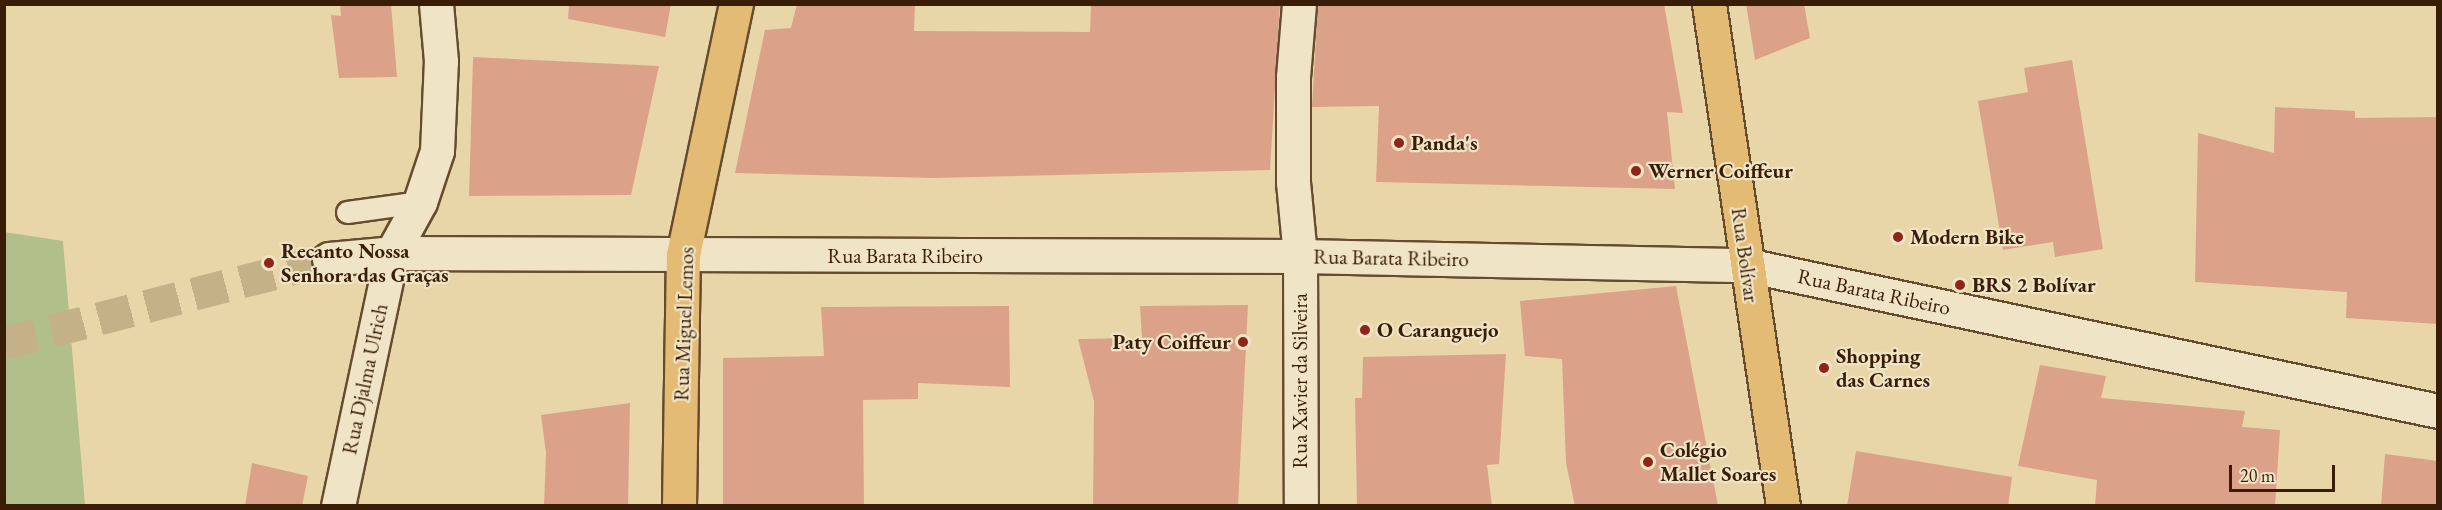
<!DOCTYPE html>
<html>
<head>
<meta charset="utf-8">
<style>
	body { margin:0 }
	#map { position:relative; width:2442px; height:510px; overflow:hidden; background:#e8d6a8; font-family:"EB Garamond",serif }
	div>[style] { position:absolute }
	.green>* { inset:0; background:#b1bf8b }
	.building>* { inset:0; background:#dba289 }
	.secondary-tunnel>* { height:33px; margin-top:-16.5px; transform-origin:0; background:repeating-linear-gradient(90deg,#c5b188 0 33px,transparent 0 49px) }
	.roads { filter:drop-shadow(2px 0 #664b2f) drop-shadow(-2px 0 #664b2f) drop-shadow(0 2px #664b2f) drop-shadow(0 -2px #664b2f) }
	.service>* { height:21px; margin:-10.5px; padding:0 10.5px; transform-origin:10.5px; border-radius:10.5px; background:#f0e4c6 }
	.minor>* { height:33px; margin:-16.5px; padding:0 16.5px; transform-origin:16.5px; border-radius:16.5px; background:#f0e4c6 }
	.secondary>* { height:33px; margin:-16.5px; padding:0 16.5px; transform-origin:16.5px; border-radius:16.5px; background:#f0e4c6 }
	.primary>* { height:33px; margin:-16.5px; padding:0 16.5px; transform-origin:16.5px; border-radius:16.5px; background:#e4bb74 }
	.dots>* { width:16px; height:16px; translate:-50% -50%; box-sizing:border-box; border:3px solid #f0e4c6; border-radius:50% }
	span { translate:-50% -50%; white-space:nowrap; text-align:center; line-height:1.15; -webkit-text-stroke:4.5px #f0e4c6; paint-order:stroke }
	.poi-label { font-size:21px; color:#3a1d07; font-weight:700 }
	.left { translate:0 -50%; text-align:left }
	.right { translate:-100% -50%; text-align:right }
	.street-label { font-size:21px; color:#3a1d07 }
	.frame { position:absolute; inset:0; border:6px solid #3a1d07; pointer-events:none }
	.scale { position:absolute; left:2229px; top:465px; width:106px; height:27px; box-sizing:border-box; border:3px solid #3a1d07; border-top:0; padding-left:8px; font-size:18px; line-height:21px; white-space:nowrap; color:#3a1d07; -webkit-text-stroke:4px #f0e4c6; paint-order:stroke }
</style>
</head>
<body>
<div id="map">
	<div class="green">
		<div style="clip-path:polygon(4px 232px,63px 241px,85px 505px,5px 505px)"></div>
	</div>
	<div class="building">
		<div style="clip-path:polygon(340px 4px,391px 4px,397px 77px,339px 78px,331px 15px,341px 16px)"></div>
		<div style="clip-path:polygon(569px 4px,671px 4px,665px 37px,568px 19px)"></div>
		<div style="clip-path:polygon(797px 4px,915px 4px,914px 31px,1090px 32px,1091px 4px,1280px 4px,1270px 170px,933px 178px,735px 173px,765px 30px,791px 28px)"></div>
		<div style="clip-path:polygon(1318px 4px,1664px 4px,1683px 113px,1667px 112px,1675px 189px,1376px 182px,1379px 106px,1312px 107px)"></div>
		<div style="clip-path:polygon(1746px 4px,1804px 4px,1810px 38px,1755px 60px)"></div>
		<div style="clip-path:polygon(473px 57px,659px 66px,631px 195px,469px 196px)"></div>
		<div style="clip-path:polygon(2072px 60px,2103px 249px,2055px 257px,2053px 242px,2003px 250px,1978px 101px,2028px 92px,2024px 68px)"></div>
		<div style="clip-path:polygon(2275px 107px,2355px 111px,2355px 118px,2438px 117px,2438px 324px,2346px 318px,2347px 292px,2195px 282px,2198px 133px,2274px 153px)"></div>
		<div style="clip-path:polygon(1676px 286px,1718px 506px,1575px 506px,1566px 463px,1562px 359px,1525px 356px,1520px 301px)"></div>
		<div style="clip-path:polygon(1248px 305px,1238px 506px,1093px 506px,1094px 401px,1078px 339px,1142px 338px,1140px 306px)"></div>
		<div style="clip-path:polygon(1009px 306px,1010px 387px,918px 383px,918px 399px,863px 400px,864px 506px,723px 506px,723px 358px,824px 356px,821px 307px)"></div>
		<div style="clip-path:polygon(1506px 354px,1499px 464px,1487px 465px,1492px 506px,1357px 506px,1355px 398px,1362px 398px,1363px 357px)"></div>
		<div style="clip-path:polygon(2040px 365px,2106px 376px,2101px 398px,2245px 411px,2242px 427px,2280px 430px,2275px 506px,2095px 506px,2097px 480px,2018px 466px)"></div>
		<div style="clip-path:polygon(630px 403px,628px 506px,544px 506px,546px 453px,541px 415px)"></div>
		<div style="clip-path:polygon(1856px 451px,2012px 477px,2008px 506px,1847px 506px)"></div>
		<div style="clip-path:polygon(2385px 454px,2438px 461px,2438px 506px,2381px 506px)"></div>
		<div style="clip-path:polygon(252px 463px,308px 476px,302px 506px,245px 506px)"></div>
	</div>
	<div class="secondary-tunnel">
		<div style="left:4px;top:343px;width:336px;rotate:-14.5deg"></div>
	</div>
	<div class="roads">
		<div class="service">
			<div style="left:347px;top:212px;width:74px;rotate:-7.8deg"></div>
		</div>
		<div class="minor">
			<div style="left:1299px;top:4px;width:73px;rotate:94.7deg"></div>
			<div style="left:1293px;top:77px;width:105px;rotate:90deg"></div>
			<div style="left:1293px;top:182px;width:74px;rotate:84.6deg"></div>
			<div style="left:1300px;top:256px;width:250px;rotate:89.8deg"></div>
			<div style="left:338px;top:506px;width:259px;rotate:-78deg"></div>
			<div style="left:392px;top:253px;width:58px;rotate:-61.2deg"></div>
			<div style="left:420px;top:202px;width:54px;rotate:-71.6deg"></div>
			<div style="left:437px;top:151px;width:90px;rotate:-87.5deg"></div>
			<div style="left:441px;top:61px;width:57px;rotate:-95deg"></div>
		</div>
		<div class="secondary">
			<div style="left:329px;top:259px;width:63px;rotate:-5.4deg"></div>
			<div style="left:392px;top:253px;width:908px;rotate:0.19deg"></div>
			<div style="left:1300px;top:256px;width:446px;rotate:1.2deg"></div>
			<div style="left:1746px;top:265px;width:707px;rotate:11.91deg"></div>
		</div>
		<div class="primary">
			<div style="left:1709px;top:4px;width:507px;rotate:81.61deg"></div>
			<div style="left:679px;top:506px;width:251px;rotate:-89.1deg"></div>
			<div style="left:683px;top:255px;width:257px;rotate:-78.1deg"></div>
		</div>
	</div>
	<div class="dots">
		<div style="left:1399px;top:143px;background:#8f2418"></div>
		<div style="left:1636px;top:171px;background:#8f2418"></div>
		<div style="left:1898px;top:237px;background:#8f2418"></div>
		<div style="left:269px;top:263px;background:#8f2418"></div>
		<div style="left:1960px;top:285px;background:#8f2418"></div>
		<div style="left:1365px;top:330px;background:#8f2418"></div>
		<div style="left:1243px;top:342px;background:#8f2418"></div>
		<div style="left:1824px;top:368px;background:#8f2418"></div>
		<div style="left:1648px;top:462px;background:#8f2418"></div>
	</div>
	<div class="poi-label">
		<span class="left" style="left:1411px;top:143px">Panda's</span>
		<span class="left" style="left:1648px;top:171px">Werner Coiffeur</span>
		<span class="left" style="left:1910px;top:237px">Modern Bike</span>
		<span class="left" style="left:281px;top:263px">Recanto Nossa<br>Senhora das Graças</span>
		<span class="left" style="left:1972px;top:285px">BRS 2 Bolívar</span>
		<span class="left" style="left:1377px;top:330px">O Caranguejo</span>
		<span class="right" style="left:1231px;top:342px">Paty Coiffeur</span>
		<span class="left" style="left:1836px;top:368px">Shopping<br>das Carnes</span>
		<span class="left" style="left:1660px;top:462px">Colégio<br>Mallet Soares</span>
	</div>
	<div class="street-label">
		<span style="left:1745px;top:255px;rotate:82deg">Rua Bolívar</span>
		<span style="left:905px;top:256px">Rua Barata Ribeiro</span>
		<span style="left:1391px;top:258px;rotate:1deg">Rua Barata Ribeiro</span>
		<span style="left:1874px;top:292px;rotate:12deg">Rua Barata Ribeiro</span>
		<span style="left:684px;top:324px;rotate:-88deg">Rua Miguel Lemos</span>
		<span style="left:365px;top:379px;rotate:-78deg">Rua Djalma Ulrich</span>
		<span style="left:1300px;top:381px;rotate:-90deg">Rua Xavier da Silveira</span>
	</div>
	<div class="frame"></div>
	<div class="scale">20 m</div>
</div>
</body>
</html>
